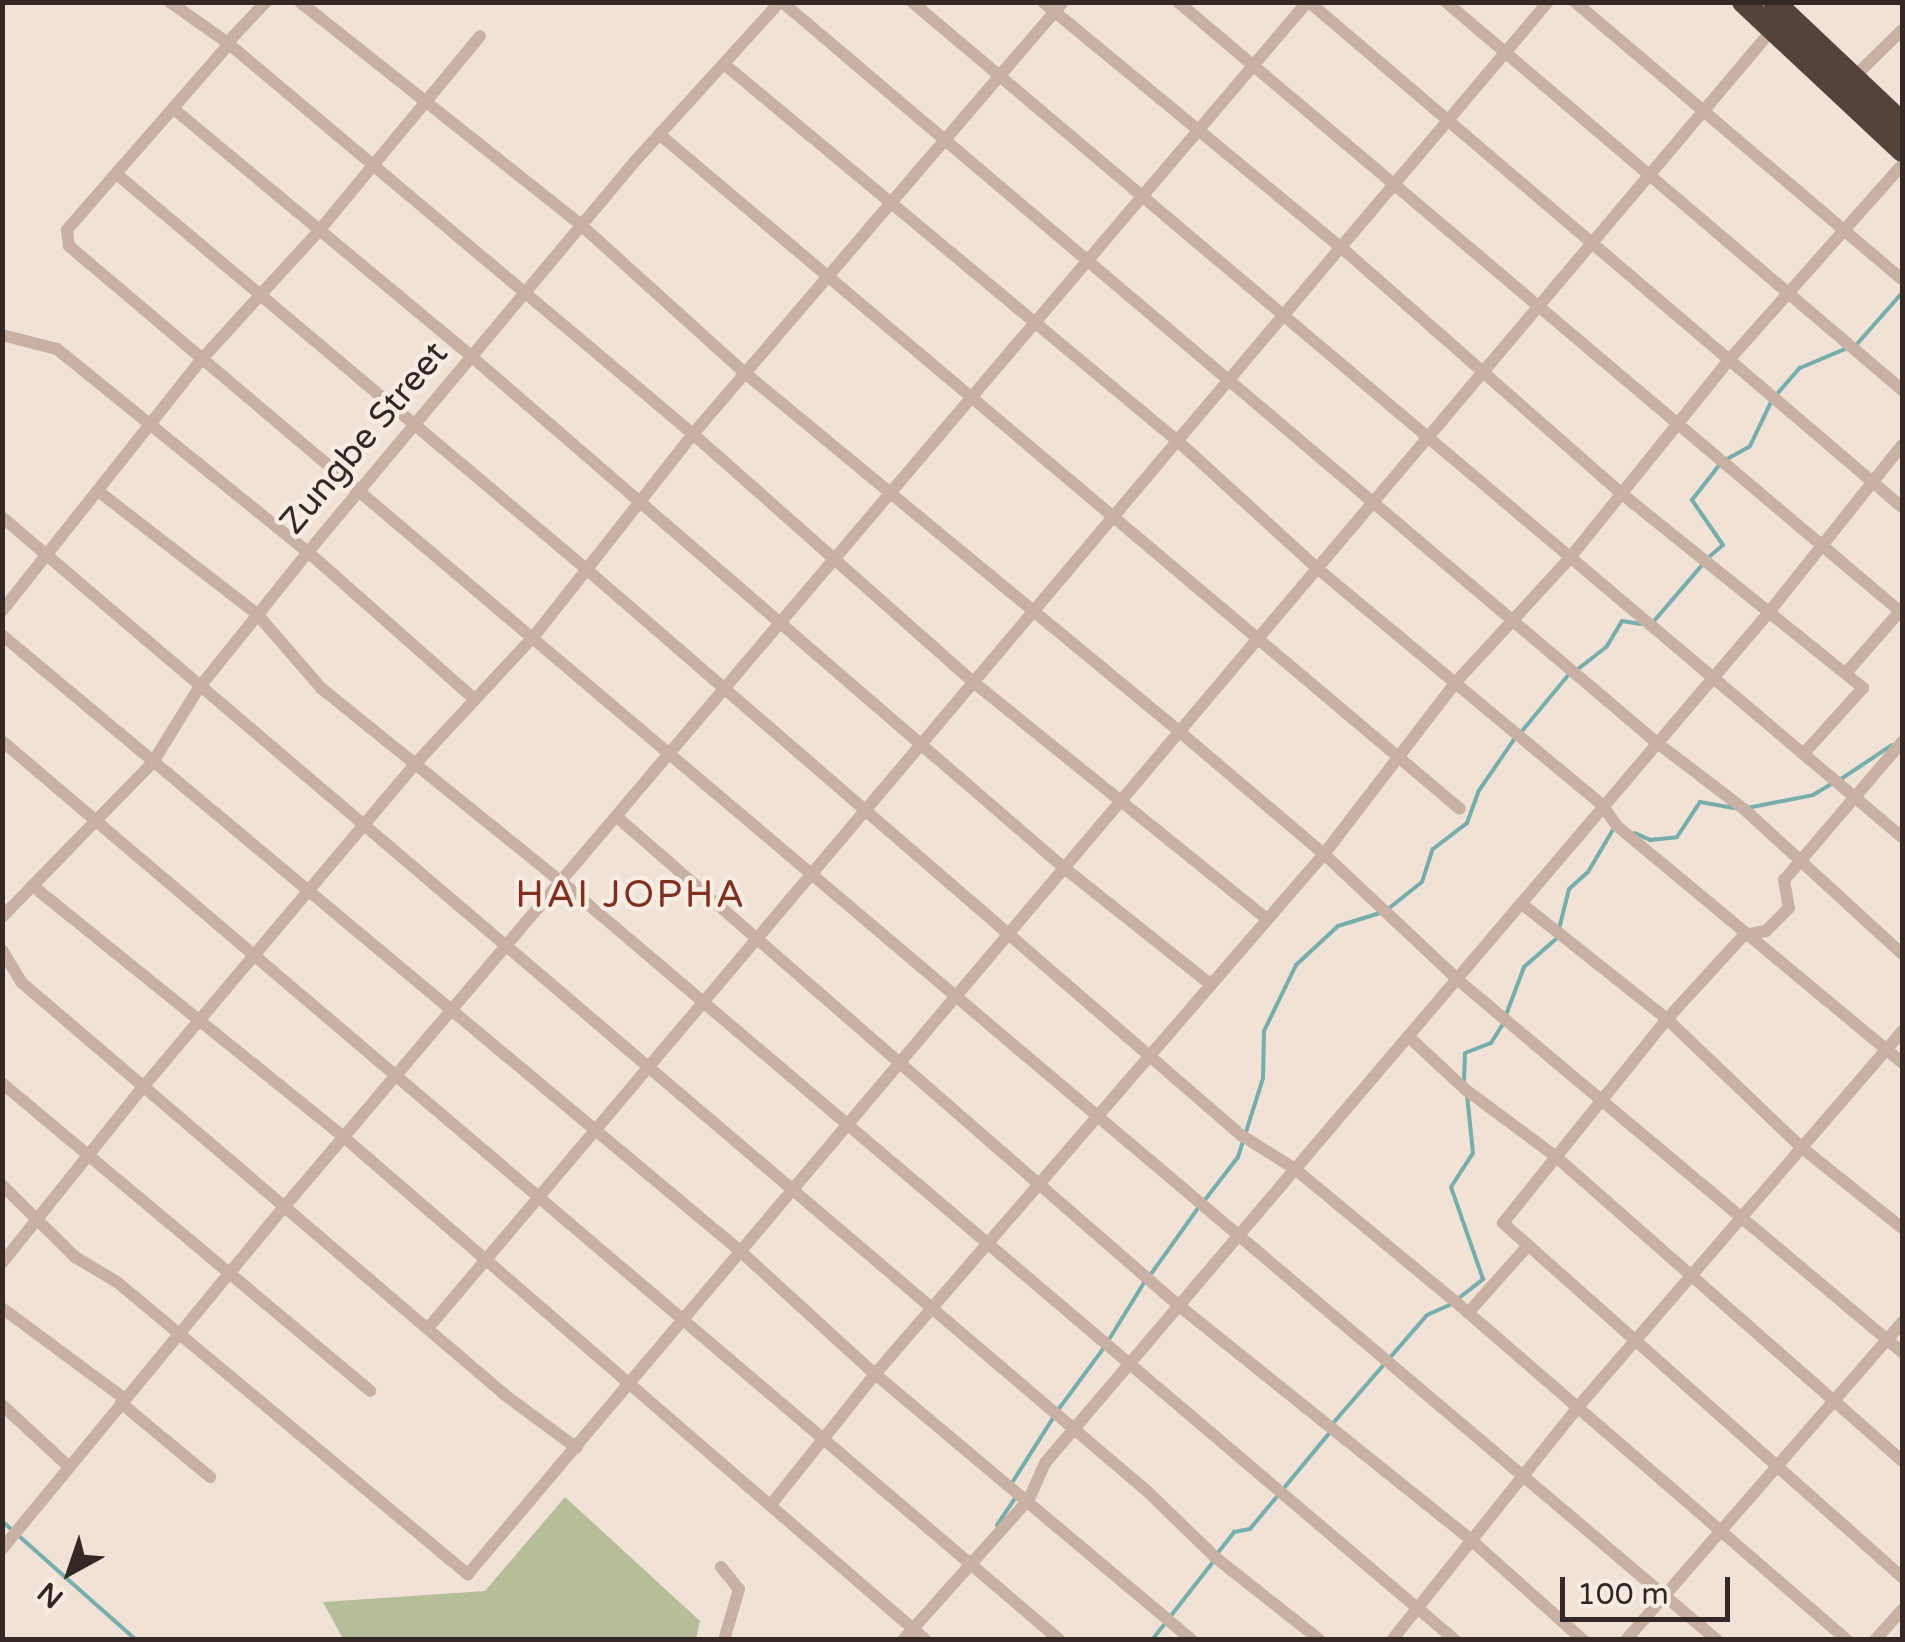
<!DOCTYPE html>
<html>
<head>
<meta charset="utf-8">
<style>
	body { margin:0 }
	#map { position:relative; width:1905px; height:1642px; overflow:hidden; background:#f0e2d7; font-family:"Varela Round",sans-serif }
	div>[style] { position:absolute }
	.green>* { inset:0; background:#b5be98 }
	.stream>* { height:4px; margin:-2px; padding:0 2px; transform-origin:2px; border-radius:2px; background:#77adaa }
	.street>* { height:12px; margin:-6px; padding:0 6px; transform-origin:6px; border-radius:6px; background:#c8b1a3 }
	.highway>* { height:22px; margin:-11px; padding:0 11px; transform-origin:11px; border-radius:11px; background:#54423c }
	span { translate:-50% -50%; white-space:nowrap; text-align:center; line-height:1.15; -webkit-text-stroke:9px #f8ede3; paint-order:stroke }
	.street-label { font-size:35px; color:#332825 }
	.neighbourhood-label { font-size:38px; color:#802f20; letter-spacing:2.5px }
	.frame { position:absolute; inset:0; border:5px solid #332825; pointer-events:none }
	.north { position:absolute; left:20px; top:1522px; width:100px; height:100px; -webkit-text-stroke:8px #f8ede3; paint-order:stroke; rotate:220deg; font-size:28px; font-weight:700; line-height:40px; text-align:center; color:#332825 }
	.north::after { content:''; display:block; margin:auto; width:35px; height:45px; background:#332825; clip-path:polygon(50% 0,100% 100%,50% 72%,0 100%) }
	.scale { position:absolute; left:1560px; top:1577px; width:170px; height:45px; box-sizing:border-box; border:5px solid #332825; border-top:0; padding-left:12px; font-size:30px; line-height:35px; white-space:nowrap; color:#332825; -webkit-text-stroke:8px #f8ede3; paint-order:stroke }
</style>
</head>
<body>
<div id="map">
	<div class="green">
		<div style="clip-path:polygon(565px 1497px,700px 1621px,696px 1639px,343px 1639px,323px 1602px,485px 1591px)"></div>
	</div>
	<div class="stream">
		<div style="left:1857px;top:344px;width:68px;rotate:-48.6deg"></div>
		<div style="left:1777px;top:394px;width:35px;rotate:-49deg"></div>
		<div style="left:1800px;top:368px;width:49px;rotate:-22.9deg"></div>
		<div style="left:1727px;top:459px;width:26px;rotate:-29deg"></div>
		<div style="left:1750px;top:446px;width:49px;rotate:-64.5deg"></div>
		<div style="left:1709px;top:557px;width:18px;rotate:-41deg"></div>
		<div style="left:1723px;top:545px;width:55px;rotate:-124.6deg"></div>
		<div style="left:1692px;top:500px;width:46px;rotate:-52.1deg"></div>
		<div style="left:1654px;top:621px;width:75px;rotate:-49.3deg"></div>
		<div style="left:1578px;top:669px;width:37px;rotate:-38deg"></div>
		<div style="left:1607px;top:646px;width:29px;rotate:-59deg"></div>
		<div style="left:1622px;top:621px;width:19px;rotate:9deg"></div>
		<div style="left:1522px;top:731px;width:75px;rotate:-50.4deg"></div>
		<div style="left:1841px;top:779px;width:61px;rotate:-33.7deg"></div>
		<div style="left:1747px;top:808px;width:67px;rotate:-11.1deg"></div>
		<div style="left:1813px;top:795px;width:23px;rotate:-31deg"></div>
		<div style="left:1635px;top:833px;width:17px;rotate:25deg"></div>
		<div style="left:1650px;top:840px;width:27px;rotate:-6deg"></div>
		<div style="left:1677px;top:837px;width:42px;rotate:-56.7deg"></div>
		<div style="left:1700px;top:802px;width:39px;rotate:10deg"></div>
		<div style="left:1388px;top:909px;width:43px;rotate:-38.5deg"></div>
		<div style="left:1422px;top:882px;width:35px;rotate:-72deg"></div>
		<div style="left:1433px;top:849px;width:43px;rotate:-37.4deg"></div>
		<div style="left:1467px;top:823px;width:33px;rotate:-70deg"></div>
		<div style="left:1478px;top:792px;width:65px;rotate:-55.6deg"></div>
		<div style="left:1559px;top:929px;width:41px;rotate:-76deg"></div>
		<div style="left:1569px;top:889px;width:25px;rotate:-42deg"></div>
		<div style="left:1588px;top:872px;width:51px;rotate:-59.4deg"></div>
		<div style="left:1506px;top:1015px;width:51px;rotate:-69.4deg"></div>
		<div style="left:1524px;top:967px;width:44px;rotate:-41.3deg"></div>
		<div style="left:1464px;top:1081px;width:28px;rotate:-88deg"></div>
		<div style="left:1465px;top:1053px;width:28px;rotate:-21deg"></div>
		<div style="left:1491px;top:1043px;width:22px;rotate:-58deg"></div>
		<div style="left:1204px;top:1201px;width:56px;rotate:-52.3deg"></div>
		<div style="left:1238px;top:1157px;width:83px;rotate:-72.4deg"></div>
		<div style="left:1263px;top:1078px;width:47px;rotate:-88.8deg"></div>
		<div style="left:1264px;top:1031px;width:73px;rotate:-64.1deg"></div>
		<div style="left:1296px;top:965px;width:57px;rotate:-42.9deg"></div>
		<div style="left:1338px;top:926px;width:44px;rotate:-17.2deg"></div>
		<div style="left:1151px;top:1274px;width:81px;rotate:-54.5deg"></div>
		<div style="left:1459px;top:1298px;width:31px;rotate:-38deg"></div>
		<div style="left:1483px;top:1279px;width:97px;rotate:-109.2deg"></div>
		<div style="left:1451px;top:1187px;width:40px;rotate:-57.1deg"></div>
		<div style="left:1473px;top:1153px;width:58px;rotate:-95.9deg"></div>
		<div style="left:1108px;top:1341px;width:70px;rotate:-58.3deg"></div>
		<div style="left:1058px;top:1410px;width:76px;rotate:-53.6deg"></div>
		<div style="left:1334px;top:1422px;width:142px;rotate:-49deg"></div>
		<div style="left:1427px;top:1315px;width:27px;rotate:-24deg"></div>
		<div style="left:1010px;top:1486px;width:80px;rotate:-57.7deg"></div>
		<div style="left:2px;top:1521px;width:179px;rotate:41.6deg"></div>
		<div style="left:997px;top:1525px;width:34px;rotate:-56deg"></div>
		<div style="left:1217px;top:1554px;width:28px;rotate:-52deg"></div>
		<div style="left:1234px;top:1532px;width:16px;rotate:-11deg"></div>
		<div style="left:1250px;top:1529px;width:127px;rotate:-50.4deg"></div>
		<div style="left:1152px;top:1640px;width:99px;rotate:-52deg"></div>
	</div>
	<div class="street">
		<div style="left:170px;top:2px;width:72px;rotate:35.4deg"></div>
		<div style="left:229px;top:44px;width:606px;rotate:40.05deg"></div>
		<div style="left:693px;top:434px;width:379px;rotate:41.5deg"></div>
		<div style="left:977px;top:685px;width:370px;rotate:38.9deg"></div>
		<div style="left:300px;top:2px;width:359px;rotate:38.4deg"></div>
		<div style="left:581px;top:225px;width:221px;rotate:42.1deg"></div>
		<div style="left:745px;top:373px;width:564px;rotate:39.53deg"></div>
		<div style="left:1180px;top:732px;width:189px;rotate:40.3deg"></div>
		<div style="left:1324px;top:854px;width:184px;rotate:43.2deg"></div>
		<div style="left:1458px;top:980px;width:579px;rotate:39.96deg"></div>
		<div style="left:782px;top:2px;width:1145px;rotate:40.25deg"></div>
		<div style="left:1656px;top:742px;width:111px;rotate:37.3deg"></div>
		<div style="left:1744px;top:809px;width:214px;rotate:42.5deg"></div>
		<div style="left:912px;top:2px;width:1295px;rotate:40.15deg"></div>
		<div style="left:1043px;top:2px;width:389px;rotate:39.5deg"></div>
		<div style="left:1343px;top:249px;width:371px;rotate:41.3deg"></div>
		<div style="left:1622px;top:494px;width:309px;rotate:38.8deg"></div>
		<div style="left:1863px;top:688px;width:84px;rotate:132.1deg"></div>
		<div style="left:1178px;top:2px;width:947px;rotate:40.16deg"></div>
		<div style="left:1309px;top:2px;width:779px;rotate:40.42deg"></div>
		<div style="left:1446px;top:2px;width:599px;rotate:40.39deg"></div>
		<div style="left:1575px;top:2px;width:429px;rotate:40.3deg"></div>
		<div style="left:227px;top:43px;width:57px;rotate:-46.4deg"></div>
		<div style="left:229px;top:44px;width:247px;rotate:131.1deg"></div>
		<div style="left:67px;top:230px;width:16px;rotate:83deg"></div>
		<div style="left:69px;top:246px;width:2159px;rotate:40.23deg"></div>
		<div style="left:724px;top:64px;width:593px;rotate:39.73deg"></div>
		<div style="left:1180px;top:443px;width:187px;rotate:42.4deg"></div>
		<div style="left:1318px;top:569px;width:371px;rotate:39.7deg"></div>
		<div style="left:1603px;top:806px;width:24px;rotate:55deg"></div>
		<div style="left:1617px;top:826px;width:371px;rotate:39.7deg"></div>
		<div style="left:1852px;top:79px;width:70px;rotate:-44.4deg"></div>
		<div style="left:175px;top:110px;width:386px;rotate:39.7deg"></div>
		<div style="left:472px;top:357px;width:781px;rotate:40.79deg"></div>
		<div style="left:1063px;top:867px;width:188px;rotate:38.5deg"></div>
		<div style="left:659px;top:134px;width:1047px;rotate:40.12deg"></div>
		<div style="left:119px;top:176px;width:609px;rotate:40.07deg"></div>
		<div style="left:585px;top:568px;width:867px;rotate:40.84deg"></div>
		<div style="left:1241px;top:1135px;width:64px;rotate:32.2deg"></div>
		<div style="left:1295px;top:1169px;width:212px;rotate:39.6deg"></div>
		<div style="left:1458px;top:1304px;width:514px;rotate:40.82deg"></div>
		<div style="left:2px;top:335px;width:57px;rotate:14.3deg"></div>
		<div style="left:57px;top:349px;width:323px;rotate:39deg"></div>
		<div style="left:308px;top:552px;width:222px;rotate:41.5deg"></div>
		<div style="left:98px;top:491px;width:201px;rotate:37.7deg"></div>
		<div style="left:257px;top:614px;width:98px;rotate:49.1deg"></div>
		<div style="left:321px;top:688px;width:311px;rotate:38.9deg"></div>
		<div style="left:563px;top:883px;width:1170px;rotate:40.32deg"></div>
		<div style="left:2px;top:517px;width:1505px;rotate:40.39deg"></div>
		<div style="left:1148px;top:1492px;width:95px;rotate:44.1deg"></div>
		<div style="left:1216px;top:1558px;width:132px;rotate:38.3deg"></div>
		<div style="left:2px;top:611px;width:320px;rotate:-51.6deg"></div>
		<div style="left:201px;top:360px;width:173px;rotate:-47.6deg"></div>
		<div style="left:318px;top:232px;width:254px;rotate:-50.4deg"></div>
		<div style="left:2px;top:635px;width:960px;rotate:39.84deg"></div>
		<div style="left:739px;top:1250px;width:184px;rotate:42.4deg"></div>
		<div style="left:875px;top:1374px;width:414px;rotate:40deg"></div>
		<div style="left:1846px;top:673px;width:85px;rotate:-48.8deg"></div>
		<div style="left:2px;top:741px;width:1388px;rotate:40.36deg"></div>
		<div style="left:1902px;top:742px;width:182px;rotate:130.5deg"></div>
		<div style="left:1784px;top:880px;width:28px;rotate:80deg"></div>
		<div style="left:1789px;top:908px;width:33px;rotate:135deg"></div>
		<div style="left:1766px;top:931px;width:22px;rotate:170deg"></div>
		<div style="left:1744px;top:935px;width:114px;rotate:132.5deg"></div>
		<div style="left:1667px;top:1019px;width:262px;rotate:128.8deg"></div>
		<div style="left:1503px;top:1223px;width:533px;rotate:41.58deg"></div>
		<div style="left:617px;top:817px;width:744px;rotate:41.02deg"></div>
		<div style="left:1178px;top:1305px;width:374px;rotate:38.7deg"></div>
		<div style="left:1470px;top:1539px;width:152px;rotate:41.8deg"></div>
		<div style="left:34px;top:887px;width:401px;rotate:38.9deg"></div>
		<div style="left:346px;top:1139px;width:766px;rotate:40.82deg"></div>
		<div style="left:1522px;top:904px;width:185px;rotate:38.4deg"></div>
		<div style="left:1667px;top:1019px;width:185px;rotate:43.7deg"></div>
		<div style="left:1801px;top:1147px;width:129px;rotate:38.7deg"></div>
		<div style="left:2px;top:917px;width:216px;rotate:-45.7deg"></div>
		<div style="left:153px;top:762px;width:86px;rotate:-58.3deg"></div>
		<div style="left:198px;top:689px;width:176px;rotate:-51.2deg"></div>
		<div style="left:308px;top:552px;width:511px;rotate:-50.08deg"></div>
		<div style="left:636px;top:160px;width:214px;rotate:-47.7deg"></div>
		<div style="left:2px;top:950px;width:37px;rotate:59deg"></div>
		<div style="left:21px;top:982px;width:636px;rotate:40.47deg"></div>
		<div style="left:505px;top:1395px;width:89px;rotate:36.4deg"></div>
		<div style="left:1408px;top:1036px;width:79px;rotate:43deg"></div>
		<div style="left:1466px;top:1090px;width:109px;rotate:36.5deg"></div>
		<div style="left:1554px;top:1155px;width:463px;rotate:41.3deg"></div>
		<div style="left:2px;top:1083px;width:480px;rotate:39.9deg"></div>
		<div style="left:2px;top:1185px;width:103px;rotate:44.6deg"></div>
		<div style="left:75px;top:1257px;width:49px;rotate:30.8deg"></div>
		<div style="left:117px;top:1282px;width:457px;rotate:39.8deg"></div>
		<div style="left:468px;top:1574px;width:2021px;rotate:-49.82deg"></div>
		<div style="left:2px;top:1263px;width:227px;rotate:-51.3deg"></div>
		<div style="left:144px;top:1086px;width:422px;rotate:-49.9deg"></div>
		<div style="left:416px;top:763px;width:175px;rotate:-47.1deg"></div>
		<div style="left:535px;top:635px;width:256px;rotate:-51.8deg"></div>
		<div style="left:693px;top:434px;width:569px;rotate:-49.42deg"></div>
		<div style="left:2px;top:1308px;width:153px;rotate:36.5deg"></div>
		<div style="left:1468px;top:1313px;width:87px;rotate:-48.3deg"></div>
		<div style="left:429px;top:1327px;width:1734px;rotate:-49.82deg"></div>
		<div style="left:121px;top:1403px;width:116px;rotate:39.7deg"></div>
		<div style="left:2px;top:1405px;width:90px;rotate:42.7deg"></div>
		<div style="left:773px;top:1502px;width:164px;rotate:-51.4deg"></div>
		<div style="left:875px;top:1374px;width:687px;rotate:-49.19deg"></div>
		<div style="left:1324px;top:854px;width:215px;rotate:-52.5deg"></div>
		<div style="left:1455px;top:683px;width:168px;rotate:-47.4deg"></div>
		<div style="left:1569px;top:559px;width:254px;rotate:-51.2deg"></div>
		<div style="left:1728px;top:361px;width:262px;rotate:-48.4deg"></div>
		<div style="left:2px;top:1549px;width:445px;rotate:-50.5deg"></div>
		<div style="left:285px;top:1206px;width:1579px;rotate:-49.67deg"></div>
		<div style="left:721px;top:1567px;width:28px;rotate:51deg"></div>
		<div style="left:739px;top:1589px;width:53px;rotate:106.4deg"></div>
		<div style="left:903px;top:1640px;width:189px;rotate:-48.2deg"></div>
		<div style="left:1029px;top:1499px;width:39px;rotate:-66deg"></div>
		<div style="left:1045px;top:1463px;width:1119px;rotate:-49.6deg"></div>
		<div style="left:1770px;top:611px;width:212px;rotate:-51.5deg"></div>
		<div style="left:1392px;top:1640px;width:297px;rotate:-51.4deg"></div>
		<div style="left:1577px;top:1408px;width:497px;rotate:-49.2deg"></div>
		<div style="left:1626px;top:1640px;width:421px;rotate:-49deg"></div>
		<div style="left:1875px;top:1640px;width:40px;rotate:-48deg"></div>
	</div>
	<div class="highway">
		<div style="left:1743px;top:2px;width:218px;rotate:43.1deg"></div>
		<div style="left:1774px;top:2px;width:176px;rotate:43.4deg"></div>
	</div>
	<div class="street-label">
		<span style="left:364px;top:438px;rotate:-50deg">Zungbe Street</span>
	</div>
	<div class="neighbourhood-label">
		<span style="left:631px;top:896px">HAI JOPHA</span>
	</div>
	<div class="frame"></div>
	<div class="north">N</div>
	<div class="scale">100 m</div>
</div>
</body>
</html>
